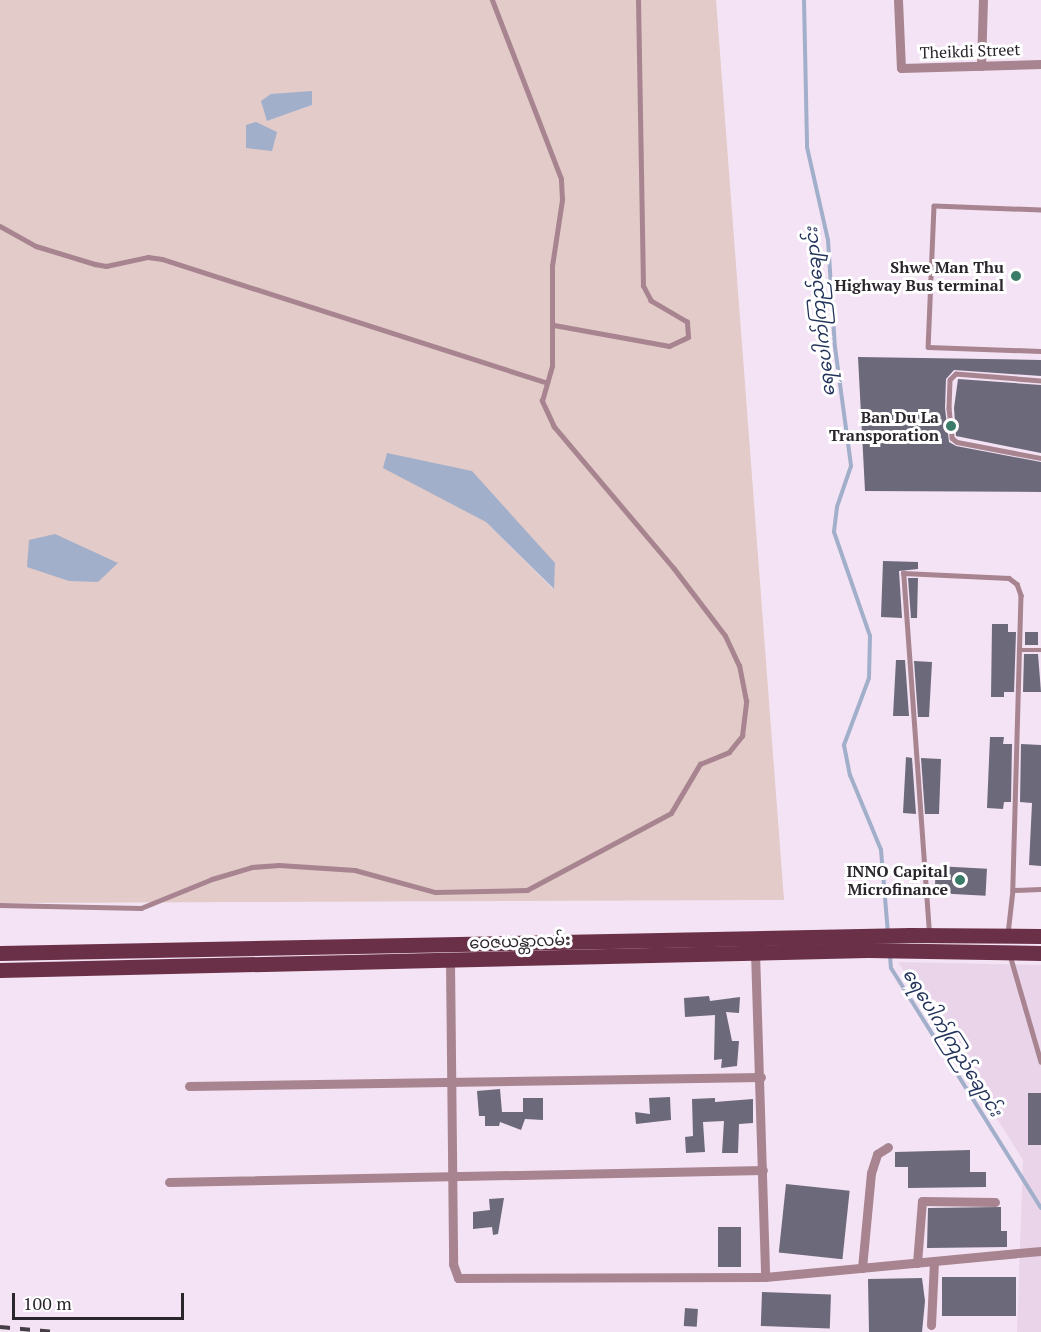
<!DOCTYPE html>
<html>
<head>
<meta charset="utf-8">
<style>
	body { margin:0 }
	#map { position:relative; width:1041px; height:1332px; overflow:hidden; background:#f4e3f4; font-family:"PT Serif","Noto Sans Myanmar",serif }
	div>[style] { position:absolute }
	.built>* { inset:0; background:#ead4ea }
	.green>* { inset:0; background:#e2cbc8 }
	.water>* { inset:0; background:#a1afcb }
	.stream>* { height:4px; margin:-2px; padding:0 2px; transform-origin:2px; border-radius:2px; background:#a1afcb }
	.building>* { inset:0; background:#6c697a; transform-origin:0 0 }
	.lane>* { height:4.5px; margin:-2.25px; padding:0 2.25px; transform-origin:2.25px; border-radius:2.25px; background:#a78490 }
	.street>* { height:9px; margin:-4.5px; padding:0 4.5px; transform-origin:4.5px; border-radius:4.5px; background:#a78490 }
	.primary>* { height:15px; margin:-7.5px; padding:0 7.5px; transform-origin:7.5px; border-radius:7.5px; background:#6a3048 }
	.rail>* { height:4px; margin-top:-2px; transform-origin:0; background:repeating-linear-gradient(90deg,#453e46 0 10px,transparent 0 20px) }
	.dots>* { width:16px; height:16px; translate:-50% -50%; box-sizing:border-box; border:3px solid #fff; border-radius:50% }
	span { translate:-50% -50%; white-space:nowrap; text-align:center; line-height:1.15; -webkit-text-stroke:6px #fff; paint-order:stroke }
	.street-label { font-size:16px; color:#2b252c }
	.poi-label { font-size:16px; color:#2b252c; font-weight:700 }
	.right { translate:-100% -50%; text-align:right }
	.water-label { font-size:18px; color:#23345b; font-style:italic }
	.scale { position:absolute; left:12px; top:1293px; width:172px; height:27px; box-sizing:border-box; border:3px solid #2b252c; border-top:0; padding-left:8px; font-size:18px; line-height:21px; white-space:nowrap; color:#2b252c; -webkit-text-stroke:4px #fff; paint-order:stroke }
</style>
</head>
<body>
<div id="map">
	<div class="built">
		<div style="clip-path:polygon(898px 962px,1041px 965px,1041px 1332px,1017px 1332px,1023px 1160px)"></div>
	</div>
	<div class="green">
		<div style="clip-path:polygon(evenodd,0 0,716px 0,784px 900px,0 903px,0 0,312px 91px,312px 105px,267px 121px,312px 91px,0 0,486px 522px,555px 563px,553px 589px,486px 522px)"></div>
	</div>
	<div class="water">
		<div style="clip-path:polygon(312px 91px,312px 105px,267px 121px,261px 101px,271px 94px)"></div>
		<div style="clip-path:polygon(256px 122px,277px 132px,272px 151px,246px 148px,246px 125px)"></div>
		<div style="clip-path:polygon(387px 453px,472px 471px,555px 563px,554px 589px,486px 522px,383px 468px)"></div>
		<div style="clip-path:polygon(55px 534px,118px 563px,98px 582px,69px 581px,27px 567px,29px 540px)"></div>
	</div>
	<div class="stream">
		<div style="left:804px;top:0;width:147px;rotate:88.8deg"></div>
		<div style="left:807px;top:147px;width:95px;rotate:77.3deg"></div>
		<div style="left:828px;top:240px;width:107px;rotate:86.3deg"></div>
		<div style="left:835px;top:347px;width:120px;rotate:82.3deg"></div>
		<div style="left:851px;top:466px;width:43px;rotate:108.9deg"></div>
		<div style="left:837px;top:507px;width:25px;rotate:97deg"></div>
		<div style="left:834px;top:532px;width:110px;rotate:70.9deg"></div>
		<div style="left:870px;top:636px;width:42px;rotate:91.4deg"></div>
		<div style="left:869px;top:678px;width:72px;rotate:110.5deg"></div>
		<div style="left:844px;top:745px;width:31px;rotate:79deg"></div>
		<div style="left:850px;top:775px;width:81px;rotate:67.5deg"></div>
		<div style="left:881px;top:850px;width:83px;rotate:85.2deg"></div>
		<div style="left:890px;top:955px;width:13px;rotate:86deg"></div>
		<div style="left:891px;top:968px;width:283px;rotate:58deg"></div>
	</div>
	<div class="building">
		<div style="clip-path:polygon(858px 357px,1041px 360px,1041px 376px,954px 370px,946px 379px,945px 408px,949px 442px,956px 446px,1041px 462px,1041px 492px,865px 491px)"></div>
		<div style="clip-path:polygon(958px 379px,1041px 385px,1041px 453px,956px 436px,954px 408px)"></div>
		<div style="clip-path:polygon(883px 561px,918px 562px,918px 569px,899px 571px,902px 618px,881px 617px)"></div>
		<div style="clip-path:polygon(908px 578px,918px 578px,917px 618px,911px 618px)"></div>
		<div style="clip-path:polygon(992px 624px,1008px 624px,1008px 632px,1016px 632px,1014px 692px,1004px 692px,1004px 697px,991px 697px)"></div>
		<div style="left:1025px;top:632px;width:13px;height:13px"></div>
		<div style="clip-path:polygon(1024px 654px,1038px 654px,1041px 692px,1023px 692px)"></div>
		<div style="clip-path:polygon(896px 660px,905px 660px,909px 716px,893px 716px)"></div>
		<div style="clip-path:polygon(914px 661px,932px 662px,929px 717px,918px 717px)"></div>
		<div style="clip-path:polygon(990px 737px,1004px 737px,1003px 744px,1012px 744px,1011px 802px,1004px 802px,1003px 809px,987px 808px)"></div>
		<div style="clip-path:polygon(1021px 744px,1041px 745px,1041px 866px,1029px 865px,1032px 803px,1020px 802px)"></div>
		<div style="clip-path:polygon(906px 757px,912px 758px,916px 814px,903px 813px)"></div>
		<div style="clip-path:polygon(921px 758px,941px 759px,939px 814px,925px 814px)"></div>
		<div style="left:936px;top:866px;width:51px;height:27px;rotate:3deg"></div>
		<div style="clip-path:polygon(709px 996px,710px 1001px,740px 997px,739px 1013px,726px 1012px,732px 1041px,739px 1041px,737px 1066px,721px 1068px,722px 1059px,714px 1060px,715px 1015px,685px 1017px,684px 998px)"></div>
		<div style="clip-path:polygon(500px 1089px,502px 1112px,523px 1112px,523px 1098px,543px 1098px,543px 1120px,525px 1119px,521px 1130px,500px 1122px,499px 1126px,485px 1126px,485px 1116px,479px 1116px,477px 1091px)"></div>
		<div style="left:1028px;top:1093px;width:13px;height:52px"></div>
		<div style="clip-path:polygon(670px 1097px,671px 1120px,636px 1124px,635px 1112px,650px 1114px,649px 1098px)"></div>
		<div style="clip-path:polygon(715px 1098px,715px 1102px,753px 1099px,753px 1123px,739px 1124px,738px 1153px,722px 1153px,724px 1121px,703px 1122px,705px 1152px,686px 1153px,685px 1137px,693px 1136px,692px 1099px)"></div>
		<div style="clip-path:polygon(970px 1150px,970px 1172px,986px 1172px,986px 1187px,908px 1188px,908px 1167px,895px 1167px,895px 1152px)"></div>
		<div style="left:786px;top:1184px;width:64px;height:69px;rotate:6deg"></div>
		<div style="clip-path:polygon(504px 1198px,498px 1234px,493px 1235px,492px 1227px,473px 1229px,473px 1212px,490px 1210px,489px 1199px)"></div>
		<div style="clip-path:polygon(1001px 1207px,1001px 1231px,1007px 1231px,1007px 1247px,927px 1248px,928px 1208px)"></div>
		<div style="left:718px;top:1227px;width:23px;height:40px"></div>
		<div style="left:942px;top:1277px;width:74px;height:39px"></div>
		<div style="clip-path:polygon(922px 1278px,925px 1301px,922px 1332px,869px 1332px,868px 1279px)"></div>
		<div style="left:762px;top:1292px;width:69px;height:34px;rotate:2deg"></div>
		<div style="left:685px;top:1308px;width:13px;height:18px;rotate:4deg"></div>
	</div>
	<div class="lane">
		<div style="left:1041px;top:210px;width:107px;rotate:-177.9deg"></div>
		<div style="left:934px;top:206px;width:141px;rotate:92.4deg"></div>
		<div style="left:928px;top:347px;width:113px;rotate:2deg"></div>
		<div style="left:0;top:226px;width:41px;rotate:29.1deg"></div>
		<div style="left:36px;top:246px;width:62px;rotate:17deg"></div>
		<div style="left:95px;top:264px;width:11px;rotate:10deg"></div>
		<div style="left:106px;top:266px;width:43px;rotate:-12.1deg"></div>
		<div style="left:148px;top:257px;width:14px;rotate:8deg"></div>
		<div style="left:162px;top:259px;width:403px;rotate:17.8deg"></div>
		<div style="left:554px;top:325px;width:117px;rotate:10.3deg"></div>
		<div style="left:669px;top:346px;width:21px;rotate:-25deg"></div>
		<div style="left:688px;top:337px;width:15px;rotate:-94deg"></div>
		<div style="left:687px;top:322px;width:42px;rotate:-149.7deg"></div>
		<div style="left:651px;top:301px;width:17px;rotate:-118deg"></div>
		<div style="left:643px;top:286px;width:286px;rotate:-91deg"></div>
		<div style="left:1041px;top:381px;width:85px;rotate:-175.3deg"></div>
		<div style="left:956px;top:374px;width:8px;rotate:135deg"></div>
		<div style="left:950px;top:380px;width:28px;rotate:92deg"></div>
		<div style="left:949px;top:408px;width:30px;rotate:84deg"></div>
		<div style="left:952px;top:438px;width:6px;rotate:39deg"></div>
		<div style="left:957px;top:442px;width:86px;rotate:10.8deg"></div>
		<div style="left:1020px;top:650px;width:21px"></div>
		<div style="left:1013px;top:890px;width:28px;rotate:-2deg"></div>
		<div style="left:0;top:905px;width:141px;rotate:1.2deg"></div>
		<div style="left:141px;top:908px;width:77px;rotate:-22.2deg"></div>
		<div style="left:212px;top:879px;width:42px;rotate:-16.7deg"></div>
		<div style="left:252px;top:867px;width:27px;rotate:-4deg"></div>
		<div style="left:279px;top:865px;width:76px;rotate:3.8deg"></div>
		<div style="left:355px;top:870px;width:83px;rotate:15.4deg"></div>
		<div style="left:435px;top:892px;width:92px;rotate:-1.2deg"></div>
		<div style="left:527px;top:890px;width:163px;rotate:-28.1deg"></div>
		<div style="left:671px;top:813px;width:57px;rotate:-59.4deg"></div>
		<div style="left:700px;top:764px;width:31px;rotate:-22deg"></div>
		<div style="left:729px;top:752px;width:21px;rotate:-51deg"></div>
		<div style="left:742px;top:736px;width:35px;rotate:-83deg"></div>
		<div style="left:746px;top:701px;width:36px;rotate:-101deg"></div>
		<div style="left:739px;top:666px;width:33px;rotate:-115deg"></div>
		<div style="left:725px;top:636px;width:84px;rotate:-127.3deg"></div>
		<div style="left:674px;top:569px;width:186px;rotate:-130.2deg"></div>
		<div style="left:554px;top:427px;width:29px;rotate:-115deg"></div>
		<div style="left:542px;top:401px;width:36px;rotate:-74deg"></div>
		<div style="left:552px;top:366px;width:100px;rotate:-90deg"></div>
		<div style="left:552px;top:266px;width:67px;rotate:-81.4deg"></div>
		<div style="left:562px;top:200px;width:21px;rotate:-93deg"></div>
		<div style="left:561px;top:179px;width:192px;rotate:-111.1deg"></div>
		<div style="left:929px;top:933px;width:361px;rotate:-94.1deg"></div>
		<div style="left:903px;top:573px;width:106px;rotate:2.7deg"></div>
		<div style="left:1009px;top:578px;width:10px;rotate:37deg"></div>
		<div style="left:1017px;top:584px;width:12px;rotate:70deg"></div>
		<div style="left:1021px;top:595px;width:295px;rotate:91.6deg"></div>
		<div style="left:1013px;top:890px;width:44px;rotate:96.5deg"></div>
		<div style="left:1010px;top:955px;width:111px;rotate:73.8deg"></div>
	</div>
	<div class="street">
		<div style="left:898px;top:0;width:68px;rotate:87.5deg"></div>
		<div style="left:901px;top:68px;width:140px;rotate:-1.6deg"></div>
		<div style="left:981px;top:66px;width:66px;rotate:-88.3deg"></div>
		<div style="left:755px;top:952px;width:325px;rotate:88.2deg"></div>
		<div style="left:450px;top:961px;width:303px;rotate:89.4deg"></div>
		<div style="left:453px;top:1264px;width:15px;rotate:70deg"></div>
		<div style="left:458px;top:1278px;width:307px;rotate:-0.2deg"></div>
		<div style="left:765px;top:1277px;width:277px;rotate:-5.4deg"></div>
		<div style="left:189px;top:1086px;width:572px;rotate:-0.9deg"></div>
		<div style="left:169px;top:1182px;width:594px;rotate:-1.16deg"></div>
		<div style="left:917px;top:1263px;width:62px;rotate:-85.4deg"></div>
		<div style="left:922px;top:1201px;width:73px;rotate:0.8deg"></div>
		<div style="left:862px;top:1268px;width:95px;rotate:-84.6deg"></div>
		<div style="left:871px;top:1173px;width:20px;rotate:-72deg"></div>
		<div style="left:877px;top:1154px;width:13px;rotate:-32deg"></div>
		<div style="left:931px;top:1325px;width:64px;rotate:-87.3deg"></div>
	</div>
	<div class="primary">
		<div style="left:0;top:953px;width:910px;rotate:-1.13deg"></div>
		<div style="left:910px;top:935px;width:131px;rotate:0.4deg"></div>
		<div style="left:0;top:970px;width:868px;rotate:-1.32deg"></div>
		<div style="left:868px;top:950px;width:173px;rotate:1deg"></div>
	</div>
	<div class="rail">
		<div style="left:0;top:1327px;width:55px;rotate:5.2deg"></div>
	</div>
	<div class="dots">
		<div style="left:1016px;top:276px;background:#3a7b6a"></div>
		<div style="left:951px;top:426px;background:#3a7b6a"></div>
		<div style="left:960px;top:880px;background:#3a7b6a"></div>
	</div>
	<div class="street-label">
		<span style="left:970px;top:51px;rotate:-2deg">Theikdi Street</span>
		<span style="left:520px;top:941px;rotate:-2deg">ဝေဇယန္တာလမ်း</span>
	</div>
	<div class="poi-label">
		<span class="right" style="left:1004px;top:276px">Shwe Man Thu<br>Highway Bus terminal</span>
		<span class="right" style="left:939px;top:426px">Ban Du La<br>Transporation</span>
		<span class="right" style="left:948px;top:880px">INNO Capital<br>Microfinance</span>
	</div>
	<div class="water-label">
		<span style="left:819px;top:312px;rotate:-96deg">ရေပေါက်ကြည်ချောင်း</span>
		<span style="left:953px;top:1042px;rotate:58deg">ရေပေါက်ကြည်ချောင်း</span>
	</div>
	<div class="scale">100 m</div>
</div>
</body>
</html>
